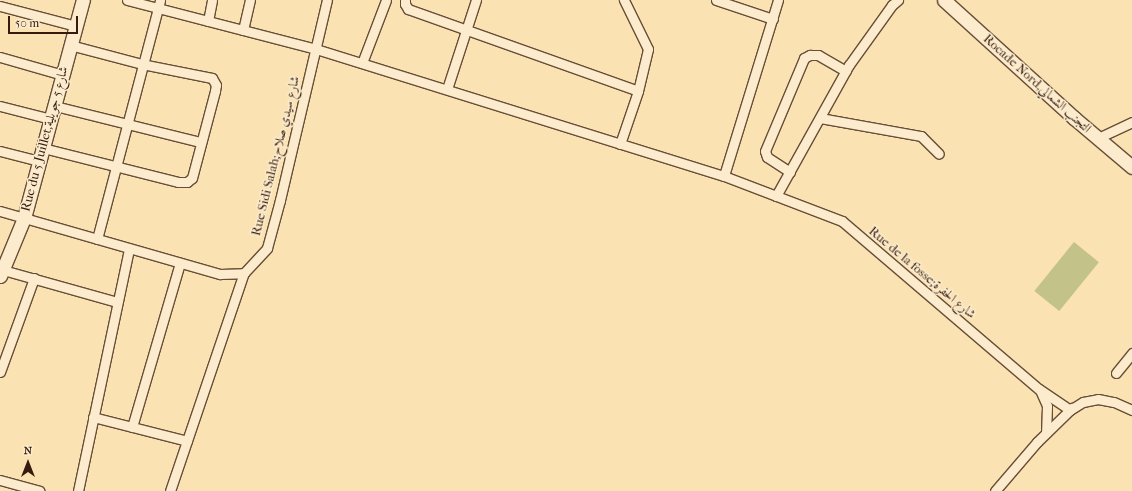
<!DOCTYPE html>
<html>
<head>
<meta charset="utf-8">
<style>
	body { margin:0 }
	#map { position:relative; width:1132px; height:491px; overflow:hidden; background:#fbe2b2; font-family:"IM FELL French Canon",Amiri,serif }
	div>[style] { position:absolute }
	.green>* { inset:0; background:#c3c289; transform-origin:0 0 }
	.roads { filter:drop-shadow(1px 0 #674e38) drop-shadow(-1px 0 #674e38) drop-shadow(0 1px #674e38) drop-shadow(0 -1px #674e38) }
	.street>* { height:9px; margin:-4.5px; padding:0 4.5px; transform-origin:4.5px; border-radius:4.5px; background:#fceccd }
	.secondary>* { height:13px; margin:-6.5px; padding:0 6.5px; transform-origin:6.5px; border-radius:6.5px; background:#fceccd }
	span { translate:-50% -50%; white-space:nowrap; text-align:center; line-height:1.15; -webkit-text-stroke:3px #fceccd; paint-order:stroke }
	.street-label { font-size:13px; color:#361c0f }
	.north { position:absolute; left:8px; top:443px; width:40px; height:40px; -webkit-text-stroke:3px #fceccd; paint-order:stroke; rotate:0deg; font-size:11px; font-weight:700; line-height:16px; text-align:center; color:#361c0f }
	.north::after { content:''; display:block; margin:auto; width:14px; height:18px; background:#361c0f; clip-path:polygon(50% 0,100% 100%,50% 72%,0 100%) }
	.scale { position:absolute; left:8px; top:16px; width:70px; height:18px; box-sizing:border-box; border:2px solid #361c0f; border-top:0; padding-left:5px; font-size:12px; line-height:14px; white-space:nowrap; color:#361c0f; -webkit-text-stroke:3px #fceccd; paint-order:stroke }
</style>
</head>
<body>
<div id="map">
	<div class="green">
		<div style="left:1074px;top:242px;width:32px;height:63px;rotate:39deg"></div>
	</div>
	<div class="roads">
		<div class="street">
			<div style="left:127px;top:0;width:195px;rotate:14.5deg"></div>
			<div style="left:316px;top:49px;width:427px;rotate:17.3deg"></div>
			<div style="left:405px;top:0;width:4px;rotate:90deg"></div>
			<div style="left:405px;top:4px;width:6px;rotate:59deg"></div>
			<div style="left:408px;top:9px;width:244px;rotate:19.6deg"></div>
			<div style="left:716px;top:0;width:60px;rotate:18.4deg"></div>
			<div style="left:778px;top:0;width:184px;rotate:107.1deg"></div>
			<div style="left:724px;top:176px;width:126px;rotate:20.9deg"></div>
			<div style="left:842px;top:221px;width:259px;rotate:40.5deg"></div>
			<div style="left:1039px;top:389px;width:37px;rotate:34deg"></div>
			<div style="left:1070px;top:410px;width:15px;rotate:-32deg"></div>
			<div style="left:1083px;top:402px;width:15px;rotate:-11deg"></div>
			<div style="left:1098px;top:399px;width:16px;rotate:11deg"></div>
			<div style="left:1114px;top:402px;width:20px;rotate:24deg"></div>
			<div style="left:0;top:6px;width:79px;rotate:14.7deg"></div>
			<div style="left:208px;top:21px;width:21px;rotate:-79deg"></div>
			<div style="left:243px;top:30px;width:31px;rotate:-77deg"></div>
			<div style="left:0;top:57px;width:66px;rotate:15.9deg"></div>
			<div style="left:362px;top:63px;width:67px;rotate:-69.1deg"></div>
			<div style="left:447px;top:89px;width:94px;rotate:-72deg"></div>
			<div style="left:0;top:106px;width:53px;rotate:14.3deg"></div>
			<div style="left:55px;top:106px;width:150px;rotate:13.9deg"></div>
			<div style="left:820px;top:118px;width:103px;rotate:10.1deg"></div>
			<div style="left:921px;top:136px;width:25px;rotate:45deg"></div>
			<div style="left:1098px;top:138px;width:38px;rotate:-25deg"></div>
			<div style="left:620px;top:144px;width:56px;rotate:-71.2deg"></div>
			<div style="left:638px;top:91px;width:43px;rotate:-76.6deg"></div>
			<div style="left:648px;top:49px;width:55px;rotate:-116.1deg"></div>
			<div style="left:43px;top:148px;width:139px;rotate:14.1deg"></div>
			<div style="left:178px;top:182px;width:9px"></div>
			<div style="left:187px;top:182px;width:6px;rotate:-39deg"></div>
			<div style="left:192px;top:178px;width:90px;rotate:-75.2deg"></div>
			<div style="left:215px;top:91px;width:6px;rotate:-81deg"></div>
			<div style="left:216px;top:85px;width:8px;rotate:-120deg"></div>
			<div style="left:212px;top:78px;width:71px;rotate:-168.7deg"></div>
			<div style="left:142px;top:64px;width:74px;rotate:-165.2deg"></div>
			<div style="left:0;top:151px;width:40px;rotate:14.4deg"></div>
			<div style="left:790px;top:172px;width:27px;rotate:-147deg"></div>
			<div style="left:767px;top:157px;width:6px;rotate:-108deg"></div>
			<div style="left:765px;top:151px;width:101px;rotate:-67.2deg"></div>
			<div style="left:804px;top:58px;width:7px;rotate:-27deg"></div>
			<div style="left:810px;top:55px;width:8px"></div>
			<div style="left:818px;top:55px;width:32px;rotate:30deg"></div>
			<div style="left:776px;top:196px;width:150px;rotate:-60.9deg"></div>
			<div style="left:849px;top:65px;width:74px;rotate:-54.4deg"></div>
			<div style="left:892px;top:5px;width:8px;rotate:-40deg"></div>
			<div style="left:0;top:211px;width:229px;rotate:16deg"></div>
			<div style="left:220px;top:274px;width:24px;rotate:-2deg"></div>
			<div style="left:244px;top:273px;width:34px;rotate:-47deg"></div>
			<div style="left:267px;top:248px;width:50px;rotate:-74.8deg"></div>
			<div style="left:280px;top:200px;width:205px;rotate:-76.8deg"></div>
			<div style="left:97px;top:239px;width:247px;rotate:-75.2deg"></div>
			<div style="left:3px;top:270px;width:118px;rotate:15.7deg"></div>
			<div style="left:0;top:372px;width:100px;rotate:-70.1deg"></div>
			<div style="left:1116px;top:373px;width:26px;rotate:-51deg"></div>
			<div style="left:1040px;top:390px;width:17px;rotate:66deg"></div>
			<div style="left:1047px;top:406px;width:27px;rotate:92deg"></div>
			<div style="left:93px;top:417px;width:97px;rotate:14.3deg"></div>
			<div style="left:132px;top:427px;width:171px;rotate:-73.7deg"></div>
			<div style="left:0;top:480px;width:41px;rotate:15.4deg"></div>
			<div style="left:78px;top:491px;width:248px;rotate:-78.1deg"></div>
			<div style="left:170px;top:491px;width:230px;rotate:-71.3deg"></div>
			<div style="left:995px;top:491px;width:65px;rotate:-49.4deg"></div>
			<div style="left:1037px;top:442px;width:49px;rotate:-44.2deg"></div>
		</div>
		<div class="secondary">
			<div style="left:944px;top:0;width:176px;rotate:42.2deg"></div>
			<div style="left:1074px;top:118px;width:76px;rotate:40.2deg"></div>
			<div style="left:0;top:276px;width:63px;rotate:-67.5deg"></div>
			<div style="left:24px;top:218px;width:226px;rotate:-74.9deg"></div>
		</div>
	</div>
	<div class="street-label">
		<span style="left:1037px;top:84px;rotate:42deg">Rocade Nord,التجنب الشمالي</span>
		<span style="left:45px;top:139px;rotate:-75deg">Rue du 5 Juillet,شارع 5 جويلية</span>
		<span style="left:276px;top:156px;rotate:-76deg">Rue Sidi Salah;شارع سيدي صلاح</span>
		<span style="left:922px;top:273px;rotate:40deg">Rue de la fosse;شارع الحفرة</span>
	</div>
	<div class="north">N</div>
	<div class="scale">50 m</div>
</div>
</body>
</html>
